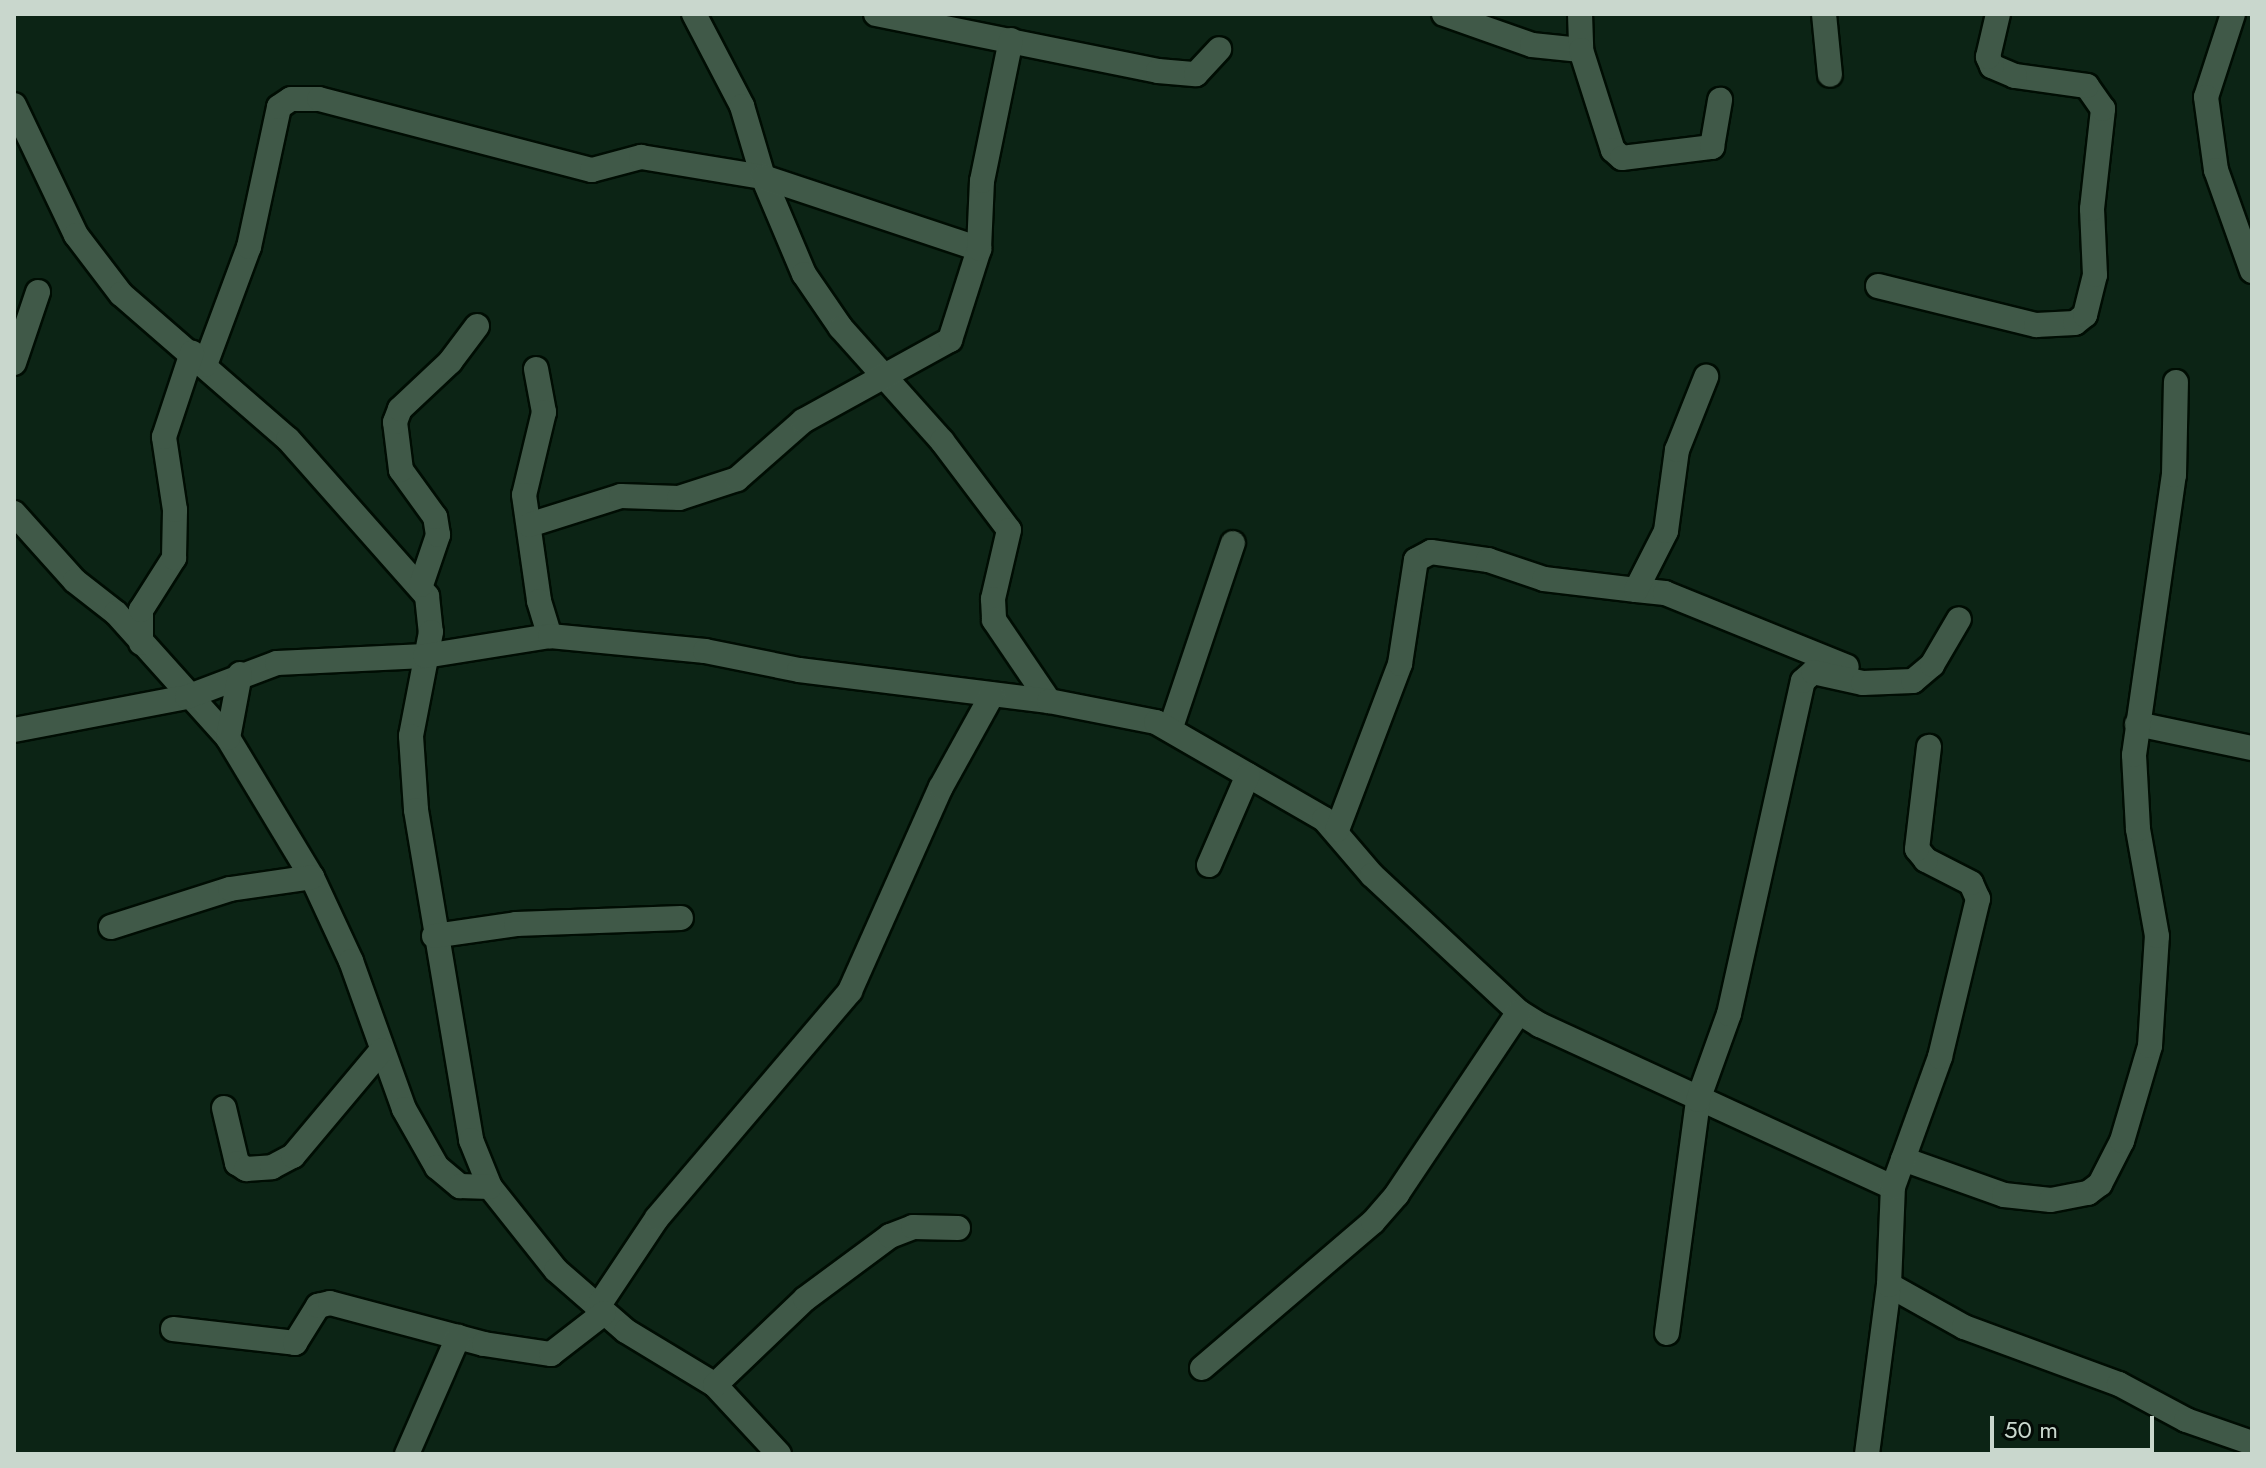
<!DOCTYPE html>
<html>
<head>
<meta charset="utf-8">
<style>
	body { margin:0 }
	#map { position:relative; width:2266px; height:1468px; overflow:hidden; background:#0c2415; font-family:Jost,sans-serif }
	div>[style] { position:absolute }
	.roads { filter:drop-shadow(2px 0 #000d03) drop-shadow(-2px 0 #000d03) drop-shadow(0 2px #000d03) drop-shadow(0 -2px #000d03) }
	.minor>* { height:24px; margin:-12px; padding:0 12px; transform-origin:12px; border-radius:12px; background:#405948 }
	span { translate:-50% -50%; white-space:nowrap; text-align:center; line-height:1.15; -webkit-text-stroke:8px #030a05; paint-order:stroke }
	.frame { position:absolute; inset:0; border:16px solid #c9d7cd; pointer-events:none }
	.scale { position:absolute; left:1990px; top:1416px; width:164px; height:36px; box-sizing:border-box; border:4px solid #c9d7cd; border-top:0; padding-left:10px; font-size:24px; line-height:28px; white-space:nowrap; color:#c9d7cd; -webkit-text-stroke:6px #030a05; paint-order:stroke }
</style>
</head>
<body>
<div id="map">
	<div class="roads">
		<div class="minor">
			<div style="left:694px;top:14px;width:104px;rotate:62.4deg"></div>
			<div style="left:742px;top:106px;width:74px;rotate:73.5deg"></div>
			<div style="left:763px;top:177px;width:105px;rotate:67.1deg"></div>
			<div style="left:804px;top:274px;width:65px;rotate:55.6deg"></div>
			<div style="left:841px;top:328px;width:152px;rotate:48.2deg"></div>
			<div style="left:942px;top:441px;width:111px;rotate:53deg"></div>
			<div style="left:1009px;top:530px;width:71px;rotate:103.1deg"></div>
			<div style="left:993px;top:599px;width:21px;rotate:87deg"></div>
			<div style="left:994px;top:620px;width:98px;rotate:55.8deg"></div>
			<div style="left:876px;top:14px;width:288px;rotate:11.4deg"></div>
			<div style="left:1158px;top:71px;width:38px;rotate:5deg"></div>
			<div style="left:1196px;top:74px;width:34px;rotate:-47deg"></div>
			<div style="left:1444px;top:14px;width:93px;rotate:19.4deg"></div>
			<div style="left:1532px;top:45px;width:49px;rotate:5.8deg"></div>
			<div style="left:1580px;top:14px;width:36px;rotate:88deg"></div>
			<div style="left:1581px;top:50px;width:105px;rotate:72.3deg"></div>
			<div style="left:1613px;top:150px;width:12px;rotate:42deg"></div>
			<div style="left:1622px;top:158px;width:91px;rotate:-7deg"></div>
			<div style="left:1712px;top:147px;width:48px;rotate:-80.3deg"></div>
			<div style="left:1824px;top:14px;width:61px;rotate:84.4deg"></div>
			<div style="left:2233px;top:14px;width:87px;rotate:108deg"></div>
			<div style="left:2206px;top:97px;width:74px;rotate:82.2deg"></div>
			<div style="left:2216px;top:170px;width:107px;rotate:70.4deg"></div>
			<div style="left:14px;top:105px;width:144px;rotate:64.5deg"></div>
			<div style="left:76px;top:235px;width:74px;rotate:52.7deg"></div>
			<div style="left:121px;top:294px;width:221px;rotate:41deg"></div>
			<div style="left:288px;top:439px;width:210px;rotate:48.5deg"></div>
			<div style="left:427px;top:596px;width:36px;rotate:84deg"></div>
			<div style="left:431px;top:632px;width:106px;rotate:100.9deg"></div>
			<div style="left:411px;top:736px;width:74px;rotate:86.1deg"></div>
			<div style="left:416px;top:810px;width:335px;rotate:80.5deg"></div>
			<div style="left:471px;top:1140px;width:51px;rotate:68deg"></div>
			<div style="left:490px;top:1187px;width:106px;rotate:51.5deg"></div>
			<div style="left:556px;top:1270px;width:93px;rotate:41.1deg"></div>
			<div style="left:626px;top:1331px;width:104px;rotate:31.2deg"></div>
			<div style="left:715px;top:1385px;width:94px;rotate:47.2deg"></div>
			<div style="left:1878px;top:286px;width:163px;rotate:13.9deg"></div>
			<div style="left:2036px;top:325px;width:39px;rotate:-3deg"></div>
			<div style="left:2075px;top:323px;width:13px;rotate:-39deg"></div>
			<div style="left:2085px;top:315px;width:41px;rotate:-76deg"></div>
			<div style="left:2095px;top:275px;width:66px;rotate:-92.6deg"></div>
			<div style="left:2092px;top:209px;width:101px;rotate:-83.7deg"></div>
			<div style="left:2103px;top:109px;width:28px;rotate:-125deg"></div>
			<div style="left:2087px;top:86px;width:73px;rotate:-172.1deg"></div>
			<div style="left:2015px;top:76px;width:25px;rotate:-157deg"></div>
			<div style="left:1992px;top:66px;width:10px;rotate:-114deg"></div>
			<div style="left:1988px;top:57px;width:44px;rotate:-76.9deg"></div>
			<div style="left:14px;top:363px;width:75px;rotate:-71.3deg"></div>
			<div style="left:205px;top:365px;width:126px;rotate:-69.6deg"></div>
			<div style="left:249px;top:247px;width:143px;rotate:-77.9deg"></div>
			<div style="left:279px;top:107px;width:14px;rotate:-34deg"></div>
			<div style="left:291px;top:99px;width:28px"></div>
			<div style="left:319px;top:99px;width:282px;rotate:14.6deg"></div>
			<div style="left:592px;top:170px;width:51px;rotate:-14.9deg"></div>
			<div style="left:641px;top:157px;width:124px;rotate:9.3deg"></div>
			<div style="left:763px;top:177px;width:228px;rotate:18.4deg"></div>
			<div style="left:536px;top:369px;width:44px;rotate:79.5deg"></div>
			<div style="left:544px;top:412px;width:85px;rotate:103.5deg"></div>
			<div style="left:524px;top:495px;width:107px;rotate:81.9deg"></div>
			<div style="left:539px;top:601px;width:37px;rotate:73deg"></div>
			<div style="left:14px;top:513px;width:91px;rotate:48.1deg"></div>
			<div style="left:75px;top:581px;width:52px;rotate:38deg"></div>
			<div style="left:116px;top:613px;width:168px;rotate:48.1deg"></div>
			<div style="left:228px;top:738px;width:162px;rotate:58.9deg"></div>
			<div style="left:312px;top:877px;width:93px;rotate:65.1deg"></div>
			<div style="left:351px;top:961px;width:157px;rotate:70.3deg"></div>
			<div style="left:404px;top:1109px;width:67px;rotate:60.4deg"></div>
			<div style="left:437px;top:1167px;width:30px;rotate:40deg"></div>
			<div style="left:460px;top:1186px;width:30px;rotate:2deg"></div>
			<div style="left:529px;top:525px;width:96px;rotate:-17.5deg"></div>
			<div style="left:621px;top:496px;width:58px;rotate:2deg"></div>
			<div style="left:679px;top:498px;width:61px;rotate:-18.1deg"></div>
			<div style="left:737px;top:479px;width:88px;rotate:-41.3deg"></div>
			<div style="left:803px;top:421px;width:168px;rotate:-28.9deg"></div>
			<div style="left:950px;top:340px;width:96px;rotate:-72.3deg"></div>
			<div style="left:979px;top:249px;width:68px;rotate:-87.5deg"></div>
			<div style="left:982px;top:181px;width:144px;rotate:-78.4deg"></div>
			<div style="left:421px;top:585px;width:53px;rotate:-71.2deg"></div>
			<div style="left:438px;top:535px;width:18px;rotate:-99deg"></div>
			<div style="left:435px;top:517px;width:58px;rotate:-125.9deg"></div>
			<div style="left:401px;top:470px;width:48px;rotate:-97.1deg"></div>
			<div style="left:395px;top:422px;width:14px;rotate:-69deg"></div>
			<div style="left:400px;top:409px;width:69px;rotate:-43.2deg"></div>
			<div style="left:450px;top:362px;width:45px;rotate:-53.1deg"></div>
			<div style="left:1636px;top:590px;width:29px;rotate:6deg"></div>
			<div style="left:1665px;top:593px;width:196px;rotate:22.1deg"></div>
			<div style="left:141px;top:643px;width:33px;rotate:-90deg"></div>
			<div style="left:141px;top:610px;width:62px;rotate:-57.6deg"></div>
			<div style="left:174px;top:558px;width:48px;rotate:-88.8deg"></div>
			<div style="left:175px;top:510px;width:74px;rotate:-98.6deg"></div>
			<div style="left:164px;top:437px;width:89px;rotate:-71.6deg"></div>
			<div style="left:2137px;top:724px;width:117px;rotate:11.8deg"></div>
			<div style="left:1171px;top:727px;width:194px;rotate:-71.4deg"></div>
			<div style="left:14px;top:730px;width:176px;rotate:-10.8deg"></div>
			<div style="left:187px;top:697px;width:96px;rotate:-20.7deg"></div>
			<div style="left:277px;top:663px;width:148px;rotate:-2.7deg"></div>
			<div style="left:425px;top:656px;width:127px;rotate:-9.1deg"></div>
			<div style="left:550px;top:636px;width:156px;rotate:5.5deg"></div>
			<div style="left:705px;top:651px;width:96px;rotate:11.4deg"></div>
			<div style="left:799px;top:670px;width:252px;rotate:7.1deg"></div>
			<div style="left:1049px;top:701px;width:109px;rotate:11.1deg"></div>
			<div style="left:1156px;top:722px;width:194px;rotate:30deg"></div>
			<div style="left:1324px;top:819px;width:74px;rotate:49.4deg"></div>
			<div style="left:1372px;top:875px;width:201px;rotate:43deg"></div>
			<div style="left:1519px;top:1012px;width:25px;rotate:32deg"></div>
			<div style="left:1540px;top:1025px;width:388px;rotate:24.7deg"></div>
			<div style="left:228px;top:738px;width:65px;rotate:-79.4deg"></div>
			<div style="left:1337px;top:830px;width:178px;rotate:-69.2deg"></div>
			<div style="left:1400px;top:664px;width:105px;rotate:-81.3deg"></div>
			<div style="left:1416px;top:560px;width:17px;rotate:-28deg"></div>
			<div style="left:1431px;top:552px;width:58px;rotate:8deg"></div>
			<div style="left:1488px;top:560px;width:59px;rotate:18.7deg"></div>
			<div style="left:1544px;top:579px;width:93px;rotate:6.8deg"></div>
			<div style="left:1636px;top:590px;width:66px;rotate:-63deg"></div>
			<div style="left:1666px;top:531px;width:82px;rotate:-82.3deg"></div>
			<div style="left:1677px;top:450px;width:79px;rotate:-68.3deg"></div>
			<div style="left:1209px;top:865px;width:98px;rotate:-66.6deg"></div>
			<div style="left:111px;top:927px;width:125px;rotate:-17.7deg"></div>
			<div style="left:230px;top:889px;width:83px;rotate:-8.3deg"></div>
			<div style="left:434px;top:936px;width:83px;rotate:-8.3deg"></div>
			<div style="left:516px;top:924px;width:165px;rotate:-2.1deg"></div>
			<div style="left:224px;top:1108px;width:57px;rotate:76.7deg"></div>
			<div style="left:237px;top:1163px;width:11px;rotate:34deg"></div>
			<div style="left:246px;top:1169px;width:26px;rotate:-4deg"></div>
			<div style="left:272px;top:1167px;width:24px;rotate:-28deg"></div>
			<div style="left:293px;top:1156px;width:138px;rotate:-50deg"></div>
			<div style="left:1903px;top:1159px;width:107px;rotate:19.6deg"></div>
			<div style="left:2004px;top:1195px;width:47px;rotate:6.1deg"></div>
			<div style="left:2051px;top:1200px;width:38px;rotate:-11deg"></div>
			<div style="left:2088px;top:1193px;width:15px;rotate:-37deg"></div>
			<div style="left:2100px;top:1184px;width:48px;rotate:-62.9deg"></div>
			<div style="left:2122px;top:1141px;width:99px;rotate:-73.6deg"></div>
			<div style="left:2150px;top:1046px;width:110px;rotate:-86.4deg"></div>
			<div style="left:2157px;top:936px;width:109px;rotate:-100.1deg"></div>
			<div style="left:2138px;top:829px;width:74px;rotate:-93.1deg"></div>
			<div style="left:2134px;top:755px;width:283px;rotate:-81.9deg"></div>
			<div style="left:2174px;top:475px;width:93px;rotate:-88.8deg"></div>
			<div style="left:1889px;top:1285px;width:86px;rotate:29.2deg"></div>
			<div style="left:1964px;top:1327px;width:165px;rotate:20.2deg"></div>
			<div style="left:2119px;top:1384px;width:76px;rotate:28.2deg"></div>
			<div style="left:2186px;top:1420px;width:70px;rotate:19.2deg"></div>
			<div style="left:597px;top:1308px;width:108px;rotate:-56.3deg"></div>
			<div style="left:657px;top:1218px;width:298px;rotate:-49.6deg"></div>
			<div style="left:850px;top:991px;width:223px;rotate:-66deg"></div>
			<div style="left:941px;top:787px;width:105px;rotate:-61deg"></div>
			<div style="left:173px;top:1329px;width:123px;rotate:6.5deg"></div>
			<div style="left:295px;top:1343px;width:44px;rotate:-58.1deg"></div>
			<div style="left:318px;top:1306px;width:12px;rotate:-14deg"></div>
			<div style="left:330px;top:1303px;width:159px;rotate:14.9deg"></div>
			<div style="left:484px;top:1344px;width:68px;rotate:8.5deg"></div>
			<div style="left:551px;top:1354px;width:67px;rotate:-37.7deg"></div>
			<div style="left:1667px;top:1333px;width:235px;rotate:-82.4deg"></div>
			<div style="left:1698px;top:1100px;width:91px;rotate:-70.2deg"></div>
			<div style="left:1729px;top:1014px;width:341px;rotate:-77.5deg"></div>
			<div style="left:1803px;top:681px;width:13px;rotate:-42deg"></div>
			<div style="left:1813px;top:672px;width:51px;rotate:12.4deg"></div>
			<div style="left:1863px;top:683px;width:50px;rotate:-2.3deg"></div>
			<div style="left:1913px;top:681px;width:25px;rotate:-40deg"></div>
			<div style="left:1932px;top:665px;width:53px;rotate:-59.6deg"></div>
			<div style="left:1202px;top:1368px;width:225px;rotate:-40.5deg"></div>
			<div style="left:1373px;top:1222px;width:37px;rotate:-49deg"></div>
			<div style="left:1397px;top:1194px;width:219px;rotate:-56.2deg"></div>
			<div style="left:715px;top:1385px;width:124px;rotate:-43.7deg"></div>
			<div style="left:805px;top:1299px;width:106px;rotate:-36.5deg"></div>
			<div style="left:890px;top:1236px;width:25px;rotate:-21deg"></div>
			<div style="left:913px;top:1227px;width:45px;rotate:1.3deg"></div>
			<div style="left:407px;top:1454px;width:128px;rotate:-66.4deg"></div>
			<div style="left:1867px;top:1454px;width:170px;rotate:-82.6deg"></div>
			<div style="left:1889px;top:1285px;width:98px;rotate:-87.7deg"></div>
			<div style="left:1893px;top:1187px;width:138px;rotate:-70.1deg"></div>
			<div style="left:1940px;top:1057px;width:163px;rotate:-76.5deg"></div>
			<div style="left:1978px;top:899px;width:17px;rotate:-114deg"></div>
			<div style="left:1971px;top:883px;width:51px;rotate:-152.9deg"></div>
			<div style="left:1926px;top:860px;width:14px;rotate:-129deg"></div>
			<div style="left:1917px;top:849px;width:103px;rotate:-83.3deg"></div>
		</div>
	</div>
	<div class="frame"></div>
	<div class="scale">50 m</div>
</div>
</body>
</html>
